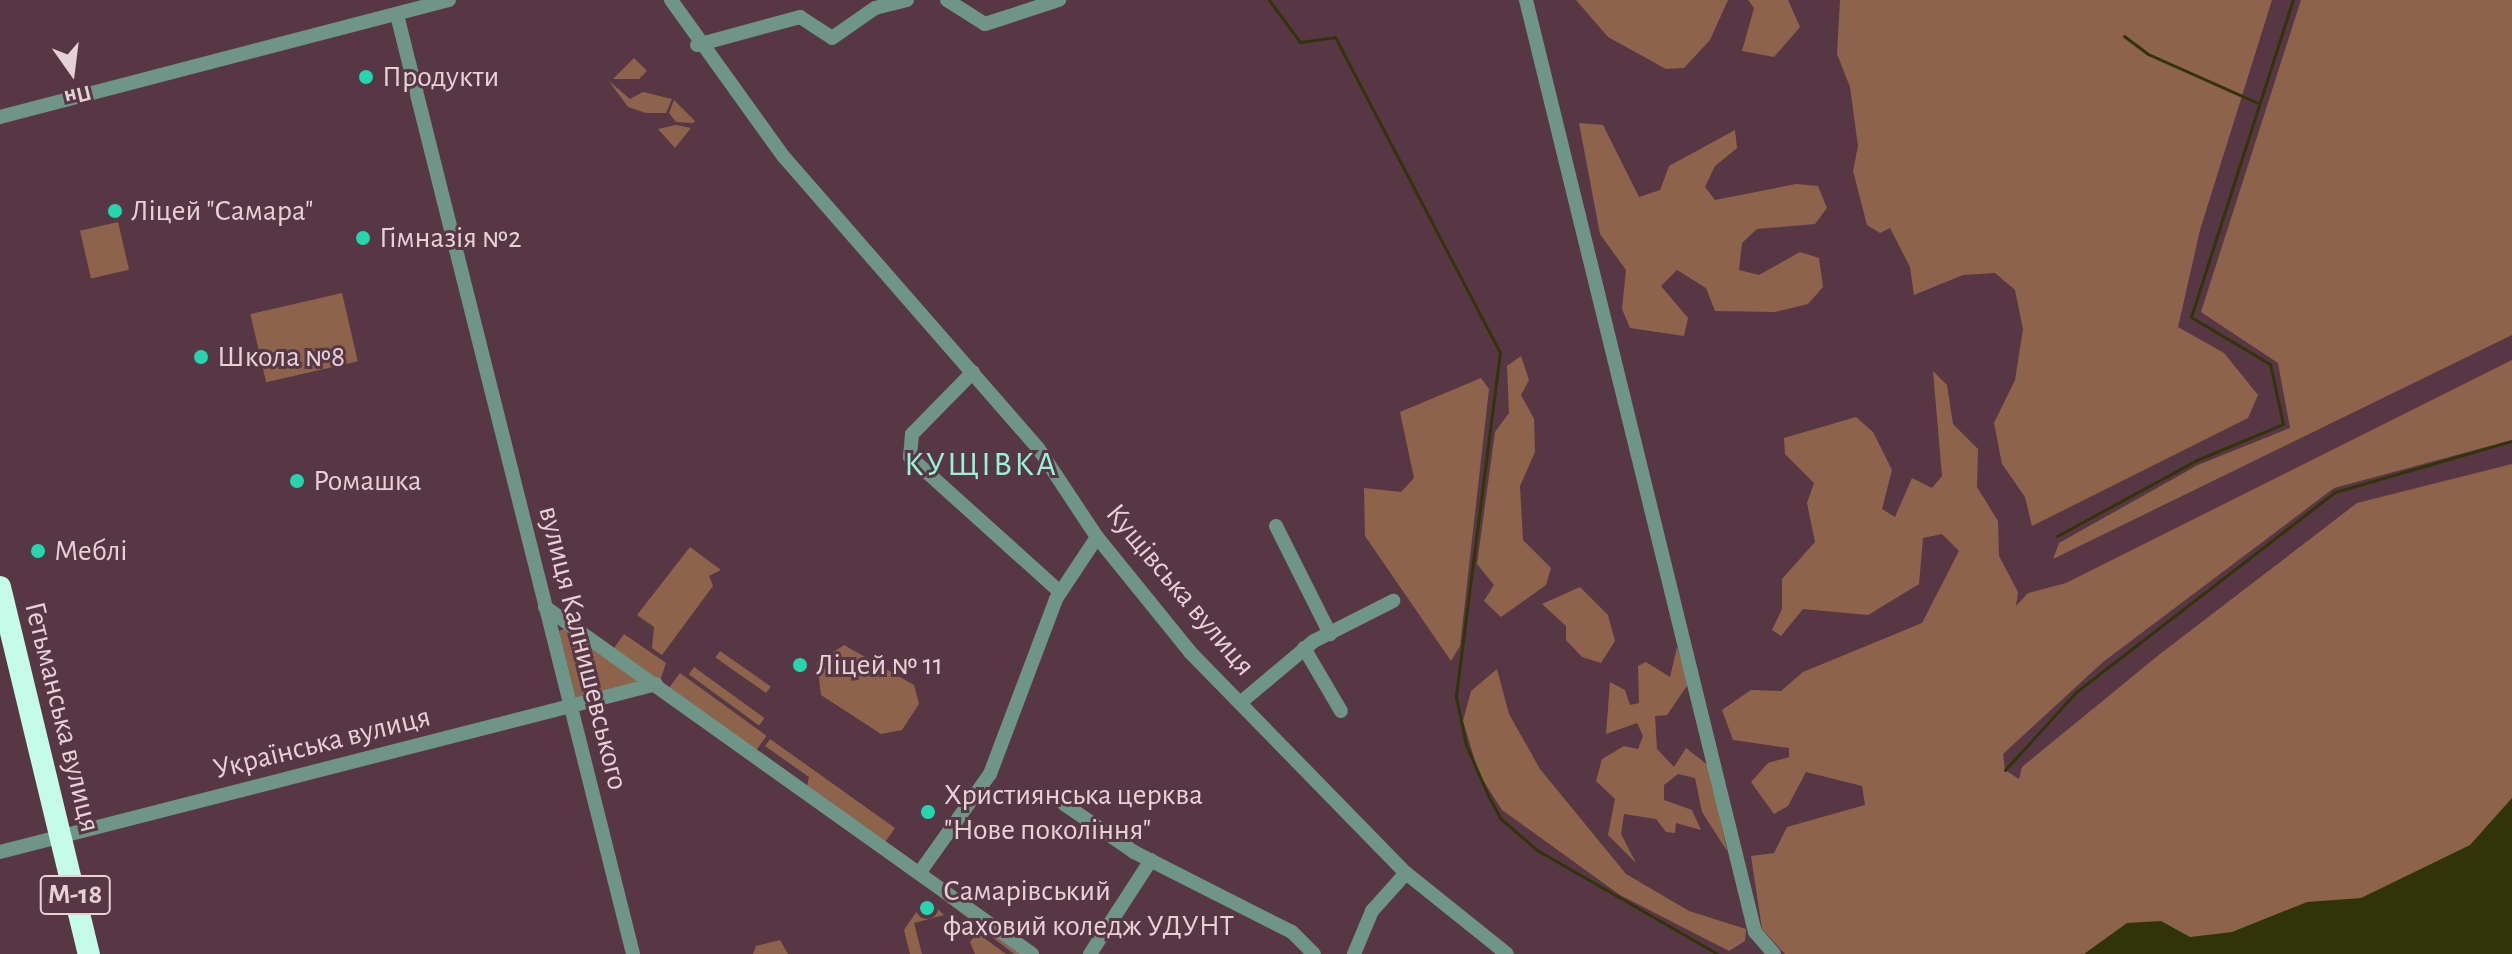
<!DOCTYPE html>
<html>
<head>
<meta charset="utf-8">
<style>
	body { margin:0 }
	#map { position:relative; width:2512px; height:954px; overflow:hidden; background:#583745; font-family:"Alegreya Sans",sans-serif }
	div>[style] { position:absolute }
	.green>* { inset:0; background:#8d644b; transform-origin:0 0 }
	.water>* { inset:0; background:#313409 }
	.stream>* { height:3px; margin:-1.5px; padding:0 1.5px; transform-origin:1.5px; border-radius:1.5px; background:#313409 }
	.minor>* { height:14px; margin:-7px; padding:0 7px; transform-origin:7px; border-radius:7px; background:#6f9488 }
	.highway>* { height:22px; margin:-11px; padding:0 11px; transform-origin:11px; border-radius:11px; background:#c4fce9 }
	.dots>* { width:22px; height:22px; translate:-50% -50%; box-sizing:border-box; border:4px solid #583745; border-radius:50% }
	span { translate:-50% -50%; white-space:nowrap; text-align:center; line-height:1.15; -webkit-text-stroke:6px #583745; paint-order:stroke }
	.shield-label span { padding:2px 6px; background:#583745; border:2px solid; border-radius:6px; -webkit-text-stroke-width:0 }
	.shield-label { font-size:28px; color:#e6d1d9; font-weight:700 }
	.poi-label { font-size:30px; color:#e6d1d9 }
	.left { translate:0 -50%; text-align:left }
	.street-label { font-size:30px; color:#e6d1d9 }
	.quarter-label { font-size:34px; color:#95f5d8; letter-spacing:2px }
	.north { position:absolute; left:32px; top:32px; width:80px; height:80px; -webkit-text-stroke:6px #583745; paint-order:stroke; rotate:166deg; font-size:22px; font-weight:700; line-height:32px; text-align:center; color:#e6d1d9 }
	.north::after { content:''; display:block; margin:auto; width:28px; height:36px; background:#e6d1d9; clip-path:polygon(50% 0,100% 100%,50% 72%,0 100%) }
</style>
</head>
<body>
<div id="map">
	<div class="green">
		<div style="clip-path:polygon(1576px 0,1728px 0,1710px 40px,1684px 68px,1666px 69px,1608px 37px)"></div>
		<div style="clip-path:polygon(1748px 0,1788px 0,1800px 27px,1774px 57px,1742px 51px,1754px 8px)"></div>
		<div style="clip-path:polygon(1840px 0,2272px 0,2200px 230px,2178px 327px,2224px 353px,2258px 395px,2248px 418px,2032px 526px,2025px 497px,2002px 464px,1994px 423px,2015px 380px,2023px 329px,2015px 290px,1995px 273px,1963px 275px,1914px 295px,1910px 267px,1890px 228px,1880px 233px,1867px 225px,1853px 171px,1858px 146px,1850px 87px,1837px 54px)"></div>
		<div style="clip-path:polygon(2301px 0,2512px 0,2512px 335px,2053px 559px,2059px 543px,2198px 465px,2290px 428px,2278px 363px,2201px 312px)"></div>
		<div style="clip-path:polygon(634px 58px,647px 71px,639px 79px,613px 79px)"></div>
		<div style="clip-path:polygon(609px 81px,630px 99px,643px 92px,672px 99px,666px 113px,646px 113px,628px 107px)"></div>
		<div style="clip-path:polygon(674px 100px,695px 121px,693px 123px,676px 122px,669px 113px)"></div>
		<div style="clip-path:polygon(1579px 123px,1603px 125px,1639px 197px,1660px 190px,1669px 166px,1735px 130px,1737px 148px,1715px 166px,1705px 187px,1715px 200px,1796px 184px,1818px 186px,1827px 208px,1815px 224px,1757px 229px,1742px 243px,1739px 270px,1759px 275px,1800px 252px,1819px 258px,1823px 287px,1808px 304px,1775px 312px,1715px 311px,1706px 288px,1677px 270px,1661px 286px,1688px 318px,1684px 336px,1630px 328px,1622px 309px,1626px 270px,1600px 234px)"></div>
		<div style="clip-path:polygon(676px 125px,691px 128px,675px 148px,658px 129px)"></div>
		<div style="left:118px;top:222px;width:49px;height:39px;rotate:77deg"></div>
		<div style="left:342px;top:293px;width:70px;height:94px;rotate:77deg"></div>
		<div style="clip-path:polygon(1521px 356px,1529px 380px,1521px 395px,1534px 419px,1535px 452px,1520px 486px,1523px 540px,1551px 568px,1546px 585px,1501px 617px,1484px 601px,1494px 585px,1477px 564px,1495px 432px,1509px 413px,1507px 366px)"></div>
		<div style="clip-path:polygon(2512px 360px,2512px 440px,2334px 488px,2103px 662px,2003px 754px,2005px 770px,2019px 779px,2022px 767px,2160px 654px,2357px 503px,2512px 464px,2512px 954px,1785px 954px,1762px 929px,1751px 856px,1774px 853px,1787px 827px,1865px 805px,1862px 786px,1806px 772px,1788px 806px,1774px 814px,1751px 782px,1768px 763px,1789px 757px,1789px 748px,1733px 740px,1722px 710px,1751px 690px,1781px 691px,1803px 672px,1922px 623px,1959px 551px,1942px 534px,1923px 538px,1919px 584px,1868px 615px,1803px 609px,1781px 636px,1772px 630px,1782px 609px,1782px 579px,1815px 542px,1807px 503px,1814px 483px,1785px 454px,1784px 438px,1856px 417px,1873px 432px,1892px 470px,1882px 509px,1895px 517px,1912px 478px,1932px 488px,1942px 476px,1933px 371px,1947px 385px,1953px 424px,1978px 449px,1977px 487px,1998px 521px,1999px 556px,2018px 592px,2016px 606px,2028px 593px,2066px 583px)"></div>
		<div style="clip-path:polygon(1481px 378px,1489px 389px,1460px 646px,1451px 661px,1365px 536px,1364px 488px,1401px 492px,1414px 478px,1400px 412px)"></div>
		<div style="clip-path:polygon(690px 547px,721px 570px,709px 576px,713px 586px,662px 655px,652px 648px,654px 627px,637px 615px)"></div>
		<div style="clip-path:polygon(1580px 587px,1608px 615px,1615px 641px,1601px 663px,1582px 657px,1566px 640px,1566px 626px,1542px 604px)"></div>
		<div style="clip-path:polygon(566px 628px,638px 681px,637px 684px,576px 698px,559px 631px)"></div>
		<div style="clip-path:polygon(624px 634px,666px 663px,660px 681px,614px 648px)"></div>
		<div style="clip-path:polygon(844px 645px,914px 685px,919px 704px,902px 730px,881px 734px,821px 695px,817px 663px)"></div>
		<div style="clip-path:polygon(1677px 647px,1689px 683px,1667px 715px,1655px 716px,1657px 749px,1674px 767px,1686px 748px,1709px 766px,1727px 851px,1702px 812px,1695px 778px,1678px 774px,1664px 785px,1664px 800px,1692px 810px,1701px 830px,1676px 823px,1675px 833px,1666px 832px,1656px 819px,1624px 814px,1621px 834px,1636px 863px,1608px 835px,1615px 799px,1596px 781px,1602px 759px,1624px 746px,1638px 749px,1643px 736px,1637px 723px,1606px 734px,1610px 682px,1625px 690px,1630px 705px,1639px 703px,1638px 666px,1646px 662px,1670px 677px)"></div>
		<div style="left:720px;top:651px;width:62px;height:8px;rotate:35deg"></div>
		<div style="left:694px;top:667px;width:87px;height:9px;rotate:36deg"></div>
		<div style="clip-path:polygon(1497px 669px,1509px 714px,1540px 769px,1626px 874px,1689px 911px,1746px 929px,1745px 941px,1729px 951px,1620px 895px,1502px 810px,1479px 774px,1463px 721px,1471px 691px)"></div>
		<div style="left:680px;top:673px;width:107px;height:19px;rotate:36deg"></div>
		<div style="clip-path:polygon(770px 739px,895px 828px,885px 842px,807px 786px,809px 777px,765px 746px)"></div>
		<div style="clip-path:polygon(930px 889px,1022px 954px,1014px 954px)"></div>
		<div style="clip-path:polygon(926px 898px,944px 915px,914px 923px,922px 954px,910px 954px,904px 930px)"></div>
		<div style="clip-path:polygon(977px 933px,1006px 954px,975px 954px,970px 942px)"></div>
		<div style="clip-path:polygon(780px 940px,788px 954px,753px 954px,756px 946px)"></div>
	</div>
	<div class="water">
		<div style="clip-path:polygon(2512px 798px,2512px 954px,2084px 954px,2127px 923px,2161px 921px,2190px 937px,2232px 932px,2307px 902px,2361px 898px,2470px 845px)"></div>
	</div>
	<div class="stream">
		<div style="left:1269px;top:0;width:52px;rotate:53.6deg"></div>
		<div style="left:1300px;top:42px;width:35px;rotate:-8deg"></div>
		<div style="left:1335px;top:37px;width:356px;rotate:62.4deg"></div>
		<div style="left:1500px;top:352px;width:348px;rotate:97.3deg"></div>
		<div style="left:1456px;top:697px;width:49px;rotate:78.2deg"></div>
		<div style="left:1466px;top:745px;width:55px;rotate:66.3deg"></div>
		<div style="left:1488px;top:795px;width:26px;rotate:62deg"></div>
		<div style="left:1500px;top:818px;width:49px;rotate:40.9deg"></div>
		<div style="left:1537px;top:850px;width:209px;rotate:29.9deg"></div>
		<div style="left:2124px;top:36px;width:30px;rotate:37deg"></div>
		<div style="left:2148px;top:54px;width:120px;rotate:24deg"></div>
		<div style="left:2057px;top:536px;width:159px;rotate:-28.5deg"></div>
		<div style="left:2197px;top:460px;width:93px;rotate:-22.7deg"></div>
		<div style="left:2283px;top:424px;width:61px;rotate:-102.2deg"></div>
		<div style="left:2270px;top:364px;width:92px;rotate:-149.3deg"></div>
		<div style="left:2191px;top:317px;width:333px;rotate:-72.2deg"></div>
		<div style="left:2005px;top:770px;width:105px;rotate:-47.7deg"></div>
		<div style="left:2076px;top:692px;width:327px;rotate:-37.7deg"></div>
		<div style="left:2335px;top:492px;width:184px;rotate:-16.1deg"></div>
	</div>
	<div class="minor">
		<div style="left:671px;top:0;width:193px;rotate:54.3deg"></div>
		<div style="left:784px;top:157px;width:386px;rotate:48.9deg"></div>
		<div style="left:1038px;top:448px;width:107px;rotate:56.5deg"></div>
		<div style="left:1097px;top:537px;width:148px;rotate:51deg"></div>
		<div style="left:1190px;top:652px;width:309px;rotate:45.7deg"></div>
		<div style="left:1406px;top:873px;width:129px;rotate:38.7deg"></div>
		<div style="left:947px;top:0;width:45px;rotate:32.3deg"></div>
		<div style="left:985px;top:24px;width:78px;rotate:-18deg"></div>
		<div style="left:1526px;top:0;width:960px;rotate:76.2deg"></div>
		<div style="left:1755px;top:932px;width:29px;rotate:49deg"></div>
		<div style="left:397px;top:15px;width:968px;rotate:75.89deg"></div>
		<div style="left:697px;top:45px;width:107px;rotate:-15.2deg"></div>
		<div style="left:800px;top:17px;width:38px;rotate:33deg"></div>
		<div style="left:832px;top:38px;width:52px;rotate:-34.9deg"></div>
		<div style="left:875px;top:8px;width:33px;rotate:-14deg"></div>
		<div style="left:0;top:117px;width:464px;rotate:-14.6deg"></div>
		<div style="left:973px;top:372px;width:87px;rotate:134.5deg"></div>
		<div style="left:912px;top:434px;width:23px;rotate:95deg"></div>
		<div style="left:910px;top:457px;width:202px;rotate:42deg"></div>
		<div style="left:1276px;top:526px;width:121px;rotate:63.4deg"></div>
		<div style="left:545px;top:607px;width:598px;rotate:35.47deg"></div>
		<div style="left:1304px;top:648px;width:73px;rotate:59.6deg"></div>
		<div style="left:1240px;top:703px;width:97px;rotate:-40deg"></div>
		<div style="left:1314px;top:641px;width:89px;rotate:-26.9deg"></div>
		<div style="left:1064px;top:804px;width:85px;rotate:34.4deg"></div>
		<div style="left:1134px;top:852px;width:177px;rotate:26.9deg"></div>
		<div style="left:1292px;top:932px;width:31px;rotate:45deg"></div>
		<div style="left:0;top:852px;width:677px;rotate:-14.36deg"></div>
		<div style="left:920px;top:872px;width:120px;rotate:-54.5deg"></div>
		<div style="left:990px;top:774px;width:187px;rotate:-69.3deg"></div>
		<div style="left:1056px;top:599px;width:74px;rotate:-56.5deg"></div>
		<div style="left:1090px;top:954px;width:112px;rotate:-57deg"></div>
		<div style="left:1354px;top:954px;width:47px;rotate:-67.3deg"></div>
		<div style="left:1372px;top:911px;width:51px;rotate:-48.2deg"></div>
	</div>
	<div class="highway">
		<div style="left:0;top:587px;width:378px;rotate:76.4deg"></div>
	</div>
	<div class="dots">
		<div style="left:366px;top:77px;background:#25d5ae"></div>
		<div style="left:115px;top:211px;background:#25d5ae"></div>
		<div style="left:363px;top:238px;background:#25d5ae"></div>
		<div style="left:201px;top:357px;background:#25d5ae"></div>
		<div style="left:297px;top:481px;background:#25d5ae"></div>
		<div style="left:38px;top:551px;background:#25d5ae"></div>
		<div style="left:800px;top:665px;background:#25d5ae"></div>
		<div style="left:928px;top:812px;background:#25d5ae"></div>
		<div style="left:927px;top:908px;background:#25d5ae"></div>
	</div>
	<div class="shield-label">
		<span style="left:75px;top:895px">М-18</span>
	</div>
	<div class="poi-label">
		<span class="left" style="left:382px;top:77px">Продукти</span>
		<span class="left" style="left:131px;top:211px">Ліцей "Самара"</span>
		<span class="left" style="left:379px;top:238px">Гімназія №2</span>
		<span class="left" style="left:217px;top:357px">Школа №8</span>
		<span class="left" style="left:313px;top:481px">Ромашка</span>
		<span class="left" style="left:54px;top:551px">Меблі</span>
		<span class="left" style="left:816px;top:665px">Ліцей № 11</span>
		<span class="left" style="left:944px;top:812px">Християнська церква<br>"Нове покоління"</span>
		<span class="left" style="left:943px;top:908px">Самарівський<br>фаховий коледж УДУНТ</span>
	</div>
	<div class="street-label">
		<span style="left:1180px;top:590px;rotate:50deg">Кущівська вулиця</span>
		<span style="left:583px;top:648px;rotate:76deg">вулиця Калнишевського</span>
		<span style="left:62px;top:717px;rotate:76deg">Гетьманська вулиця</span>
		<span style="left:322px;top:743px;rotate:-14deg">Українська вулиця</span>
	</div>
	<div class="quarter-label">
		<span style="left:981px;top:466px">КУЩІВКА</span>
	</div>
	<div class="north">Пн</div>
</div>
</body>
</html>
